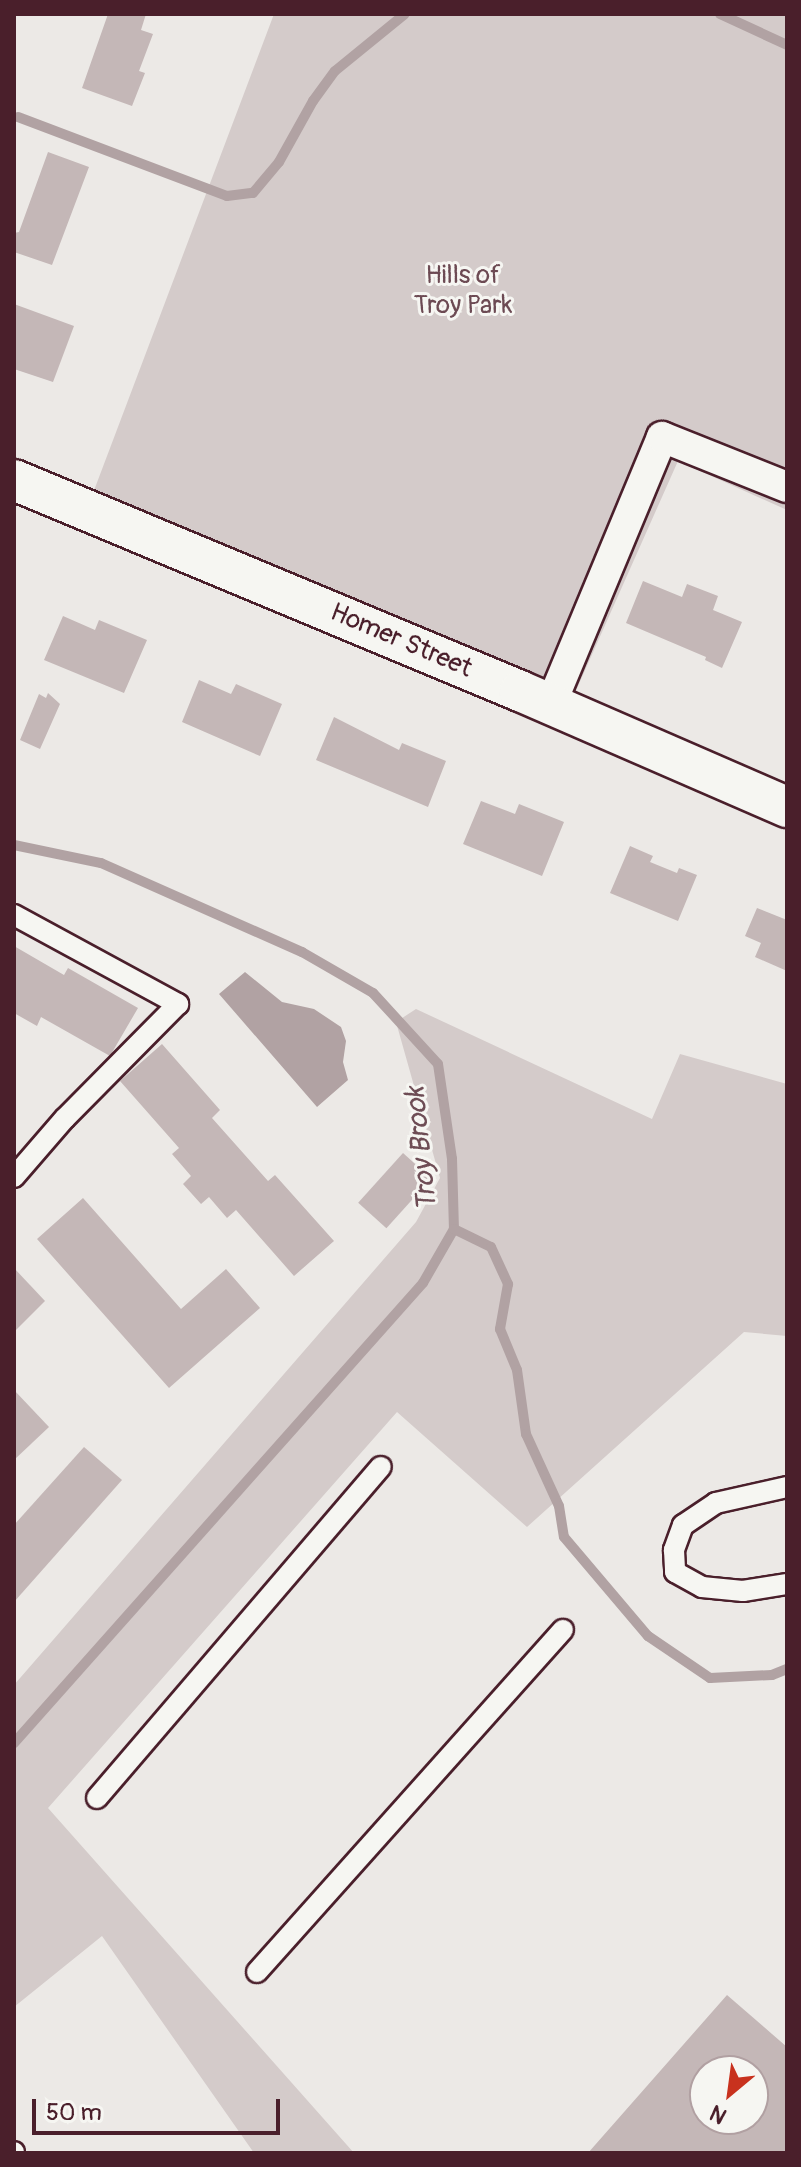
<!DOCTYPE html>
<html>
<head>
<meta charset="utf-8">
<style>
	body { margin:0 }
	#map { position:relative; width:801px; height:2167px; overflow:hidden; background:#ece9e6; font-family:Pangolin,sans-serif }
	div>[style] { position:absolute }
	.green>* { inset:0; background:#d4cbca }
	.water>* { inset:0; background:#b1a2a3 }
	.stream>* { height:10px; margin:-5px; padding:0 5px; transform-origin:5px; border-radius:5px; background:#b1a2a3 }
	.building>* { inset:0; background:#c4b7b7; transform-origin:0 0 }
	.roads { filter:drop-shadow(2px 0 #4a1f2b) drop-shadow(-2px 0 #4a1f2b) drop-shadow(0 2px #4a1f2b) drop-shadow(0 -2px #4a1f2b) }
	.service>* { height:20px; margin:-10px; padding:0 10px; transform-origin:10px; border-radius:10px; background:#f6f6f2 }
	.pedestrian>* { height:30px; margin:-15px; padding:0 15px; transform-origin:15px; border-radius:15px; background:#f6f6f2 }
	.minor>* { height:40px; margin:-20px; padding:0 20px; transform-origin:20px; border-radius:20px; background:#f6f6f2 }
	span { translate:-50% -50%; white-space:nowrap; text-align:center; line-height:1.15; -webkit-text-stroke:6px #f6f6f2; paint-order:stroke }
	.park-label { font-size:26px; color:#6c4a53 }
	.street-label { font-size:26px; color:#4a1f2b }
	.water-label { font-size:28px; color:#6e4d55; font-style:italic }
	.frame { position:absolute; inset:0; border:16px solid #4a1f2b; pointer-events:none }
	.north { position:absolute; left:689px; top:2055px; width:80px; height:80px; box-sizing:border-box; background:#f6f6f2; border:2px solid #b1a0a2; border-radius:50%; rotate:209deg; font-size:22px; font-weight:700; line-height:32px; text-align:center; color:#4a1f2b }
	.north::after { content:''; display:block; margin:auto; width:28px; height:36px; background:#c8321e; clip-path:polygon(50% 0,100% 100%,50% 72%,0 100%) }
	.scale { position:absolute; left:32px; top:2099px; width:248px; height:36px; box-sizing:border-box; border:4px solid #4a1f2b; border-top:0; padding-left:10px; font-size:24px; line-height:28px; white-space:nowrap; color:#4a1f2b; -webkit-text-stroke:6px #f6f6f2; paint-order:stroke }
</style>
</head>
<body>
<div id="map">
	<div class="green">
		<div style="clip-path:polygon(274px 14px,787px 14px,787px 510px,678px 461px,566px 713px,87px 509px)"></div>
		<div style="clip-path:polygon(416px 1009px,652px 1119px,680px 1054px,787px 1084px,787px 1336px,744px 1332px,527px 1527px,397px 1412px,48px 1808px,354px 2153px,254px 2153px,102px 1936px,14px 2007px,14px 1685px,416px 1222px,440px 1178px,396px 1022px)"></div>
	</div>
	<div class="water">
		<div style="clip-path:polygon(245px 972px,282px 1002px,314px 1009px,341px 1027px,346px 1041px,343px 1062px,348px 1080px,317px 1107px,219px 994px)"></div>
	</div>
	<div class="stream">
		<div style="left:720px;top:14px;width:74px;rotate:24.8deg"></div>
		<div style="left:18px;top:117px;width:223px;rotate:20.7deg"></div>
		<div style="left:227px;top:196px;width:26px;rotate:-7deg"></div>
		<div style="left:253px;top:193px;width:40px;rotate:-50deg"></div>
		<div style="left:279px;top:162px;width:70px;rotate:-60.9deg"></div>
		<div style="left:313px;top:101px;width:37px;rotate:-54deg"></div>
		<div style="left:335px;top:71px;width:90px;rotate:-39.2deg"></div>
		<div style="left:14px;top:845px;width:89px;rotate:11.7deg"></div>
		<div style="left:101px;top:863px;width:220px;rotate:23.9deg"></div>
		<div style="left:302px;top:952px;width:82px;rotate:30deg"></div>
		<div style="left:373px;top:993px;width:96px;rotate:47.5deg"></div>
		<div style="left:438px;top:1064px;width:96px;rotate:81.6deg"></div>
		<div style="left:452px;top:1159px;width:70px;rotate:88.4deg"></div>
		<div style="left:454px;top:1229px;width:62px;rotate:119.9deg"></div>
		<div style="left:423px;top:1283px;width:616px;rotate:131.64deg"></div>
		<div style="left:454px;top:1229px;width:41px;rotate:25.9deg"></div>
		<div style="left:491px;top:1247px;width:41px;rotate:65.3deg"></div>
		<div style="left:508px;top:1284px;width:46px;rotate:100.1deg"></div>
		<div style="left:500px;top:1329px;width:44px;rotate:67.5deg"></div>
		<div style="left:517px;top:1370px;width:65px;rotate:82deg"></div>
		<div style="left:526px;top:1434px;width:79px;rotate:65.4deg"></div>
		<div style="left:559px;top:1506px;width:31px;rotate:81deg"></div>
		<div style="left:564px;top:1537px;width:130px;rotate:49.7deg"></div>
		<div style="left:648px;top:1636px;width:75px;rotate:34.1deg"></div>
		<div style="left:710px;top:1678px;width:62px;rotate:-2.8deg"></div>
		<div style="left:772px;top:1675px;width:16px;rotate:-22deg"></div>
	</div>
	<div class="building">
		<div style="clip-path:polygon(108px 14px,146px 14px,141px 30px,153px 34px,139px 71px,145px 73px,132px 106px,82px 88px)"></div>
		<div style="clip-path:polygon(48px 152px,89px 167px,52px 265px,14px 252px,14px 233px,19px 232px)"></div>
		<div style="clip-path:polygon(14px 304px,74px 326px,53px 382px,14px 369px)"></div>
		<div style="clip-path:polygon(643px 581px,682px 597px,687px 584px,718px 596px,713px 610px,742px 622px,722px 668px,705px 660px,706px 657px,626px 623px)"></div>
		<div style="clip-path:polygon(63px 616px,95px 630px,99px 620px,147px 640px,124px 693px,44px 660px)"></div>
		<div style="clip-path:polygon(199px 680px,231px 694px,236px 684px,282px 704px,260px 756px,182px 722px)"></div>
		<div style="clip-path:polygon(48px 693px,60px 704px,40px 749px,20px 740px,39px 694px,46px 698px)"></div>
		<div style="clip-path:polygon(334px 717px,399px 750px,402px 743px,446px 761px,428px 807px,316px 760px)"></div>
		<div style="clip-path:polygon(481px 801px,515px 814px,519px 804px,564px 822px,542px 876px,463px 844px)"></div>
		<div style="clip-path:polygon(630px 846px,653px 856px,650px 862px,677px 873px,679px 868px,697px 875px,678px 921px,610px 893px)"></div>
		<div style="clip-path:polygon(757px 908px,787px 920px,787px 971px,755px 957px,761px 943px,745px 936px)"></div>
		<div style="clip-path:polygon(14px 946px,64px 975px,68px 968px,138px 1008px,110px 1056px,41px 1017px,37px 1026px,14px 1013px)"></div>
		<div style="clip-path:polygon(162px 1044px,220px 1110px,212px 1118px,268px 1181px,275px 1175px,334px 1241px,294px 1276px,236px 1210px,227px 1218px,209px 1197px,201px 1204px,183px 1184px,191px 1176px,172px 1154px,179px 1148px,120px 1081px)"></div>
		<div style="left:403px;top:1153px;width:38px;height:67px;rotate:42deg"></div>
		<div style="clip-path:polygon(83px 1198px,181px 1309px,226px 1269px,260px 1308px,169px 1388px,37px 1239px)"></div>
		<div style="clip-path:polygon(14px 1268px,45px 1301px,14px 1332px)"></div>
		<div style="clip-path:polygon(14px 1390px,49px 1427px,14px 1460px)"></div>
		<div style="clip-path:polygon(84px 1447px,122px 1480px,14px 1602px,14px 1525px)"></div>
		<div style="clip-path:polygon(evenodd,727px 1995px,787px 2047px,787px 2153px,588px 2153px,727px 1995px,705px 2071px,753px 2071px,753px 2119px,705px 2119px,705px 2071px)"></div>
	</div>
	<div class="roads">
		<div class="service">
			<div style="left:14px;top:915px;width:187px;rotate:28.5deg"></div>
			<div style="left:178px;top:1004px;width:161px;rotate:134.7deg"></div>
			<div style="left:65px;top:1118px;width:78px;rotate:130.8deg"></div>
			<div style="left:787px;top:1487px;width:73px;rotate:167.3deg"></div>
			<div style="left:716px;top:1503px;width:40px;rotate:146deg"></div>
			<div style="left:683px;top:1525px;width:27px;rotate:110deg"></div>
			<div style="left:674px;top:1550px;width:22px;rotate:87deg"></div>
			<div style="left:675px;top:1572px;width:31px;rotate:29deg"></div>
			<div style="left:702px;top:1587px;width:41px;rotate:5.6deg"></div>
			<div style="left:743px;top:1591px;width:45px;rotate:-9deg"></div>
			<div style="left:97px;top:1798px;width:436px;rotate:-49.4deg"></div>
			<div style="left:257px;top:1972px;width:459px;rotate:-48.2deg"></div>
			<div style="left:14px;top:2152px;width:1px;rotate:90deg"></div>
		</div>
		<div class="pedestrian">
			<div style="left:551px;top:704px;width:289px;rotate:-67.4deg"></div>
			<div style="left:662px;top:437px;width:135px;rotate:21.8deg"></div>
		</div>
		<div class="minor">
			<div style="left:14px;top:480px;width:548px;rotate:22.64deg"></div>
			<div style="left:520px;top:691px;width:291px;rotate:23.5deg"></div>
		</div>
	</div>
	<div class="park-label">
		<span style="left:463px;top:291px">Hills of<br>Troy Park</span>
	</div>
	<div class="street-label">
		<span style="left:401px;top:641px;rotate:23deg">Homer Street</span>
	</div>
	<div class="water-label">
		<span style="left:422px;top:1149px;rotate:-96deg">Troy Brook</span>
	</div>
	<div class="frame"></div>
	<div class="north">N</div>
	<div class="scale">50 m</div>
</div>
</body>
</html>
